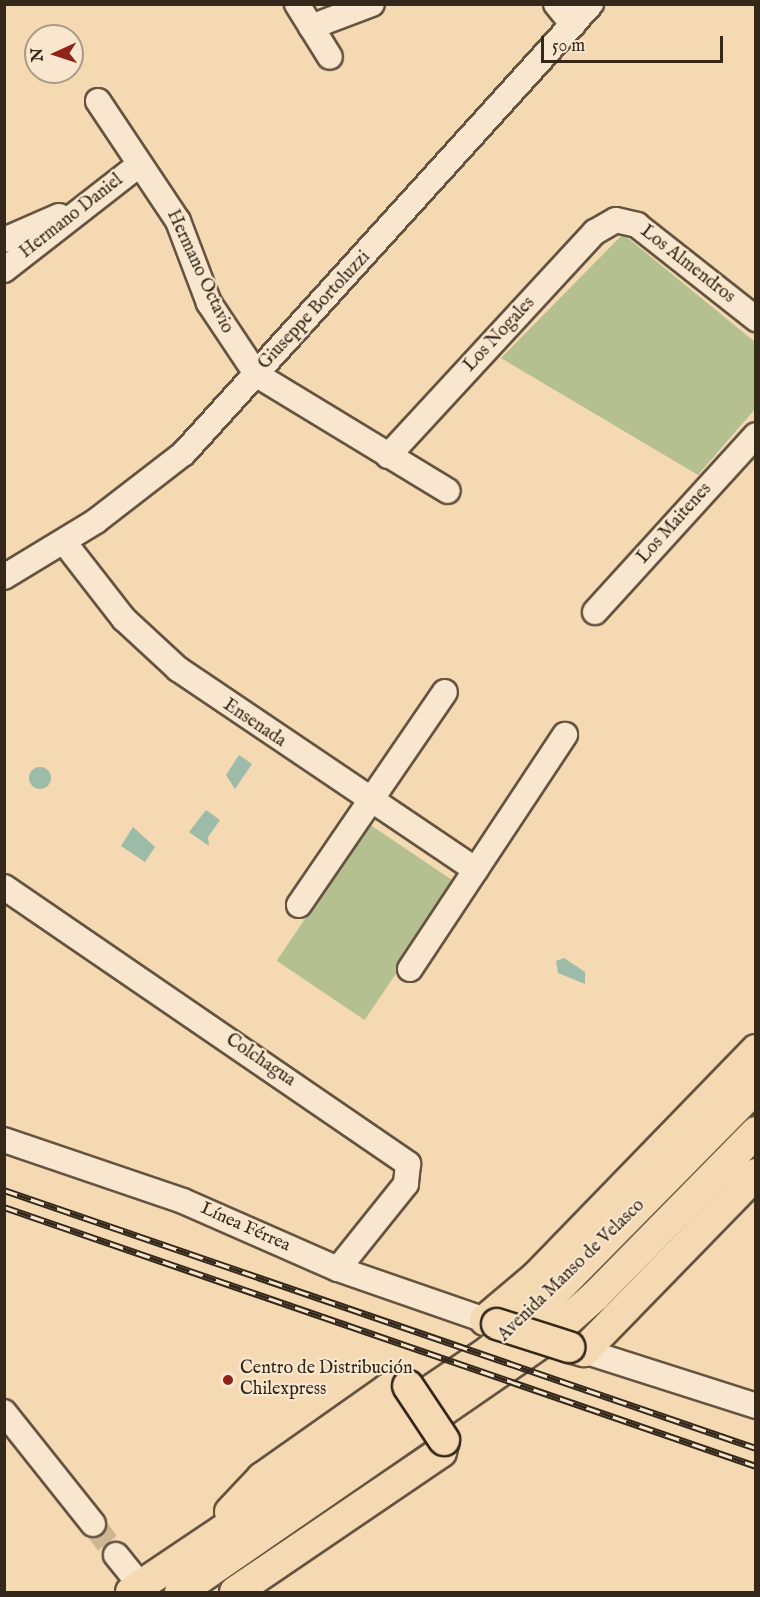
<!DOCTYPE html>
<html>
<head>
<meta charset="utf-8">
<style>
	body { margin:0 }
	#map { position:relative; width:760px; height:1597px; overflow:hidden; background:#f4d9b3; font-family:"IM FELL English",serif }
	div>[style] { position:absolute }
	.green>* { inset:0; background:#b5c091; transform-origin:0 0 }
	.water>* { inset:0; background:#9cbba8 }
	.round { border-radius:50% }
	.minor-tunnel>* { height:24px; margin-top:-12px; transform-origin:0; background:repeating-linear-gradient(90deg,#ceb694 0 24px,transparent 0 36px) }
	.roads { filter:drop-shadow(2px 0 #645440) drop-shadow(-2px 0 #645440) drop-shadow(0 2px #645440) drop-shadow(0 -2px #645440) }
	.minor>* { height:24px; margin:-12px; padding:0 12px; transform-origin:12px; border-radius:12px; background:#f8e6ce }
	.major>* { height:30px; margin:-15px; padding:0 15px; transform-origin:15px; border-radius:15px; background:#f4d9b3 }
	.rail>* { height:7px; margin-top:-3.5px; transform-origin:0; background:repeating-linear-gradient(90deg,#f8e6ce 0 14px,#34281a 0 28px); box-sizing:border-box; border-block:2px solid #34281a }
	.bridges { filter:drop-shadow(2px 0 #34281a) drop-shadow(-2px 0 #34281a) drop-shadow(0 2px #34281a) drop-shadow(0 -2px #34281a) }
	.major-bridge>* { height:30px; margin:-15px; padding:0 15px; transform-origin:15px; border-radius:15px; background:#f4d9b3 }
	.dots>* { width:16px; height:16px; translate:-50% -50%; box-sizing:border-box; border:3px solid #f8e6ce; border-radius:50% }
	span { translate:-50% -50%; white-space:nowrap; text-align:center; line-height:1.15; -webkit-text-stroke:4.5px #f8e6ce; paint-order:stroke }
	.street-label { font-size:18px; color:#34281a }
	.poi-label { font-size:18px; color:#34281a }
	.left { translate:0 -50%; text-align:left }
	.frame { position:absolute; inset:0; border:6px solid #34281a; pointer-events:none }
	.north { position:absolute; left:24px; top:24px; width:60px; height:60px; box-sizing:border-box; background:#f8e6ce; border:2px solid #aa9a86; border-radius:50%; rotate:267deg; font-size:16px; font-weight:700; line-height:24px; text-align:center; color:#34281a }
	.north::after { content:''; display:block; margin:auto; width:21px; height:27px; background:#8f2418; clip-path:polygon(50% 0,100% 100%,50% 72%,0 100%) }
	.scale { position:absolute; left:541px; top:36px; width:182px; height:27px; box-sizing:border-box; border:3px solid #34281a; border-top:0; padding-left:8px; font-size:18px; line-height:21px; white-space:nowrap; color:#34281a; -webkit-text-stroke:4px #f8e6ce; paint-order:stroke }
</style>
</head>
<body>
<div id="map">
	<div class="green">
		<div style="clip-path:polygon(623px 234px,755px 342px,755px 409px,698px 475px,501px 358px)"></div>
		<div style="left:369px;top:824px;width:106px;height:165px;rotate:34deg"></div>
	</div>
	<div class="water">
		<div style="clip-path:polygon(239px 755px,252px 764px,235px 789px,226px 775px)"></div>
		<div class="round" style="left:29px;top:767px;width:22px;height:22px"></div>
		<div style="clip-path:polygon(206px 810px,220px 820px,208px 837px,209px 846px,189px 832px)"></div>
		<div style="clip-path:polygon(133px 827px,155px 847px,145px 862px,121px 846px)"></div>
		<div style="clip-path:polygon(564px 958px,585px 972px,585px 984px,558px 973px,556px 961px)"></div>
	</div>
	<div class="minor-tunnel">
		<div style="left:93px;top:1524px;width:39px;rotate:53deg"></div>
	</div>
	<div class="roads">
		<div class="minor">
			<div style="left:297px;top:4px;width:62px;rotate:58.1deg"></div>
			<div style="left:556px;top:4px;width:27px;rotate:51deg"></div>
			<div style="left:311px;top:27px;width:65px;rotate:-20.7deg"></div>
			<div style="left:98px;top:101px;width:144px;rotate:56.3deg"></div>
			<div style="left:178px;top:221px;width:88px;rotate:69.3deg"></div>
			<div style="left:209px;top:303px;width:87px;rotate:56.3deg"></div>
			<div style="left:257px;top:375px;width:223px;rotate:31.3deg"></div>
			<div style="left:4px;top:240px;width:60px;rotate:-23.6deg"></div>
			<div style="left:4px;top:270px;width:172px;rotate:-37.9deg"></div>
			<div style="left:388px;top:456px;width:305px;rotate:-47.3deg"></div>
			<div style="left:595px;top:232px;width:24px;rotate:-30deg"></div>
			<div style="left:616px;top:220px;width:22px;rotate:13deg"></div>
			<div style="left:637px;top:225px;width:152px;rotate:38.3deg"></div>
			<div style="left:64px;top:542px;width:98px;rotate:52.1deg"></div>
			<div style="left:124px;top:619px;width:74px;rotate:42.8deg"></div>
			<div style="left:178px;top:669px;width:359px;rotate:34deg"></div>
			<div style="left:4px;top:577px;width:108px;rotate:-31.3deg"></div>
			<div style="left:96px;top:521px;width:111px;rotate:-37.7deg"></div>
			<div style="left:184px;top:453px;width:606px;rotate:-47.81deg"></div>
			<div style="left:595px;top:612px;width:239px;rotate:-47.7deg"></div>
			<div style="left:4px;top:887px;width:490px;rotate:34.4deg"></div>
			<div style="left:408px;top:1164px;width:20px;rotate:96deg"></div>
			<div style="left:406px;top:1184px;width:109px;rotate:128.7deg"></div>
			<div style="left:299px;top:905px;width:258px;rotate:-55.6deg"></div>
			<div style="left:410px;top:969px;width:281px;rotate:-56.5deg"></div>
			<div style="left:4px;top:1140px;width:189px;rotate:18.8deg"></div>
			<div style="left:183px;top:1201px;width:169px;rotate:23.7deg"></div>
			<div style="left:338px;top:1269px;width:156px;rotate:19.1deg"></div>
			<div style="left:584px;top:1351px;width:181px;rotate:17.7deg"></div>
			<div style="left:4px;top:1412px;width:143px;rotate:51.5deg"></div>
			<div style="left:116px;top:1555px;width:40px;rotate:51deg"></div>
		</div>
		<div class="major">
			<div style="left:485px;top:1320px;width:67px;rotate:-40.1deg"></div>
			<div style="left:536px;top:1277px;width:316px;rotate:-45.9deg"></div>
			<div style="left:569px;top:1347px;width:16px;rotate:15deg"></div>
			<div style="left:584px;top:1351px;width:247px;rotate:-45.8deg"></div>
			<div style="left:230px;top:1512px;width:47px;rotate:-46.7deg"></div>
			<div style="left:262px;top:1478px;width:154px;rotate:-35.2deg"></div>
			<div style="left:388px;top:1389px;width:20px;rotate:-9deg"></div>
			<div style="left:131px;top:1592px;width:432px;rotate:-33.9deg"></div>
			<div style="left:489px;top:1351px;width:57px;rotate:-40.1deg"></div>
			<div style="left:533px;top:1314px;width:317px;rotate:-45.4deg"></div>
			<div style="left:180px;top:1592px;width:444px;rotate:-34.6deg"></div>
			<div style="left:545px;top:1340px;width:67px;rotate:-41.3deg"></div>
			<div style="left:595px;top:1296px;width:230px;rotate:-45.5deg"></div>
			<div style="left:235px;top:1592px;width:249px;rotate:-34.2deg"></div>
			<div style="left:441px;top:1452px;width:12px;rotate:-76deg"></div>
		</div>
	</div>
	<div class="rail">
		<div style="left:4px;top:1190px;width:795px;rotate:18.94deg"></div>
		<div style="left:4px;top:1207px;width:795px;rotate:19deg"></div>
	</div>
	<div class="bridges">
		<div class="major-bridge">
			<div style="left:497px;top:1324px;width:76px;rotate:17.7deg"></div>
			<div style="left:408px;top:1386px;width:65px;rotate:56.3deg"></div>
		</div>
	</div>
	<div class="dots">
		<div style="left:228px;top:1380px;background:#8f2418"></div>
	</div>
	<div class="street-label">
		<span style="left:72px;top:217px;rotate:-38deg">Hermano Daniel</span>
		<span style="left:687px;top:265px;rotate:38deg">Los Almendros</span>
		<span style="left:199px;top:272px;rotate:65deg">Hermano Octavio</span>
		<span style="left:315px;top:311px;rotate:-47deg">Giuseppe Bortoluzzi</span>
		<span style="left:500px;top:335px;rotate:-47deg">Los Nogales</span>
		<span style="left:675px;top:524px;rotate:-48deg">Los Maitenes</span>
		<span style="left:254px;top:724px;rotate:34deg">Ensenada</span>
		<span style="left:260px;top:1061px;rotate:34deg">Colchagua</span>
		<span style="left:245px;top:1228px;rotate:24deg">Línea Férrea</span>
		<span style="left:572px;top:1271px;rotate:-44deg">Avenida Manso de Velasco</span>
	</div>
	<div class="poi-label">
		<span class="left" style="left:240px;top:1380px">Centro de Distribución<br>Chilexpress</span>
	</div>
	<div class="frame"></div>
	<div class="north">N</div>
	<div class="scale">50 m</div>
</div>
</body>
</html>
